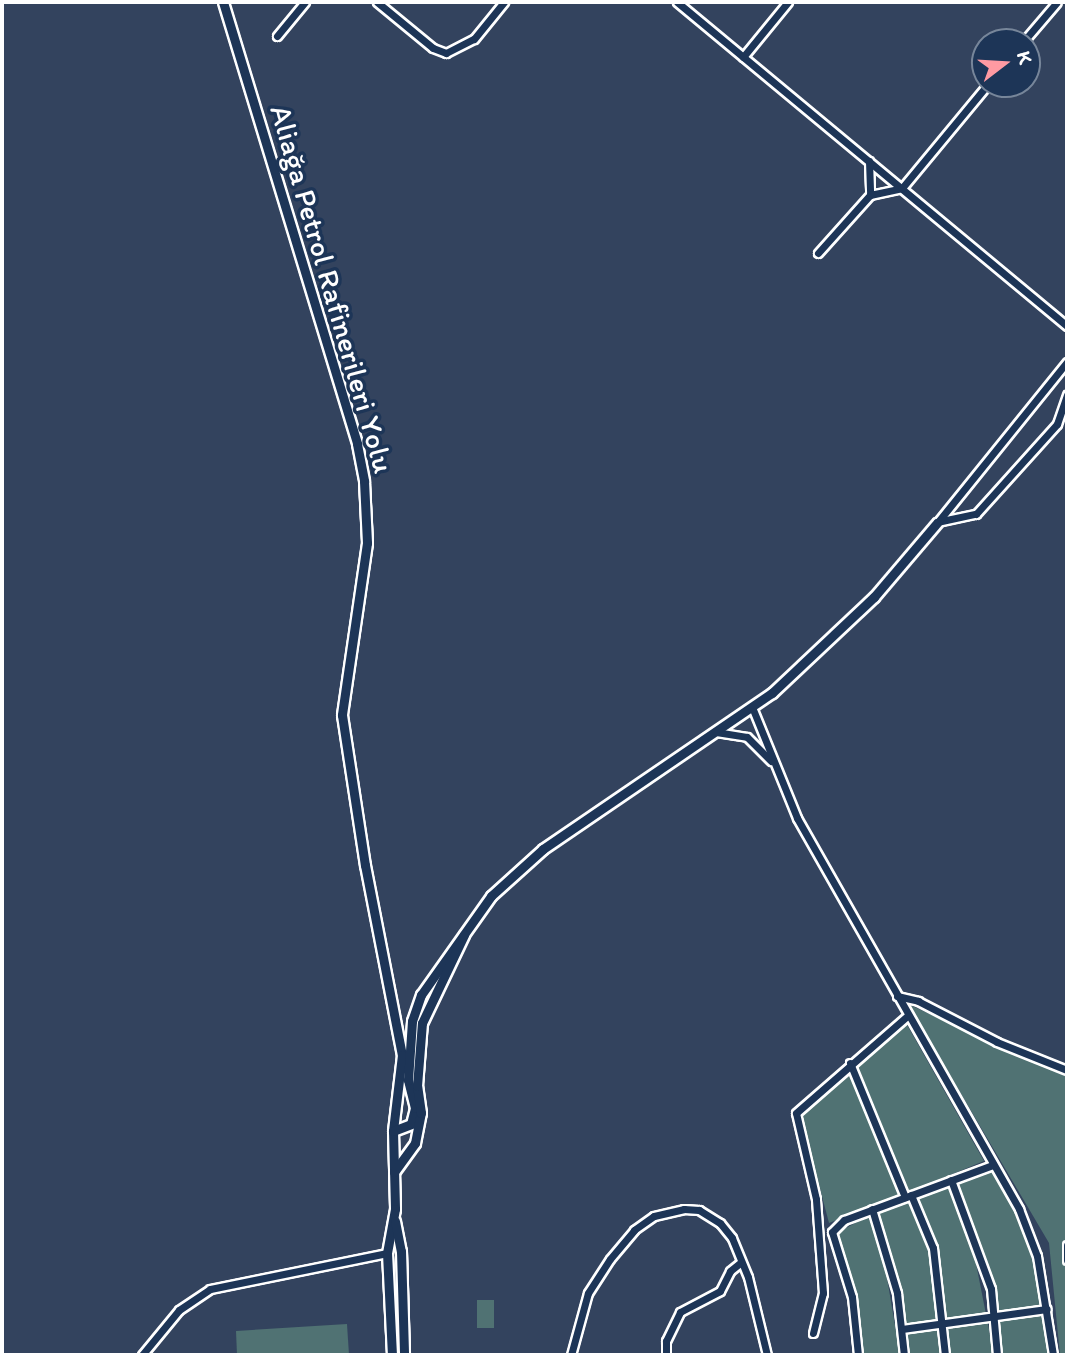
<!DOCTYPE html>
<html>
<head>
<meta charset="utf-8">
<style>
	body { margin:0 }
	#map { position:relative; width:1069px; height:1357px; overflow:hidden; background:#33435e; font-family:Itim,sans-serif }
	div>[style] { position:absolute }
	.green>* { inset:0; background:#507273; transform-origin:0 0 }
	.roads { filter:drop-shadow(2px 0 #fff) drop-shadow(-2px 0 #fff) drop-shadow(0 2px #fff) drop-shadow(0 -2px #fff) }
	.minor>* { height:7px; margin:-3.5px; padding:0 3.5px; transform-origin:3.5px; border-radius:3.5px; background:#1d3557 }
	.tertiary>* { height:9px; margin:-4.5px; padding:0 4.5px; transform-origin:4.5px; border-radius:4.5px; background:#1d3557 }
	span { translate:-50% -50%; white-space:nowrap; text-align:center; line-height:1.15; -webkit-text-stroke:7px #1d3557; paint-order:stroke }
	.street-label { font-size:30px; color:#fff }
	.frame { position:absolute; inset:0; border:4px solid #fff; pointer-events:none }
	.north { position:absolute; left:971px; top:28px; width:70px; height:70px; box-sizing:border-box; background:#1d3557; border:2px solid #77869a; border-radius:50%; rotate:73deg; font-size:19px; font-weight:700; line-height:28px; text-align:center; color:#fff }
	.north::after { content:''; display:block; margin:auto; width:24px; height:32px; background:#ff9aa2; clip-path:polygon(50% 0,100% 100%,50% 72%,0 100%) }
</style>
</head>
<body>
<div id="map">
	<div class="green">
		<div style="clip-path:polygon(908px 1004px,1067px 1077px,1067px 1355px,1060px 1355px,1049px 1243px)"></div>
		<div style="clip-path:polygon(906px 1023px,984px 1161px,909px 1192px,857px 1064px)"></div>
		<div style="clip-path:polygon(849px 1069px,900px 1195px,829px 1223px,801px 1116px)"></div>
		<div style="clip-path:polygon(993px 1170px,1013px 1206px,1034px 1259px,1049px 1355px,1001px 1355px,987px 1261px,957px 1184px)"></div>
		<div style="clip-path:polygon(950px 1186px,972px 1243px,994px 1355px,950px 1355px,937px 1248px,916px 1198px)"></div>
		<div style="clip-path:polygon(910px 1200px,929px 1247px,941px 1355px,906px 1355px,897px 1281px,876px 1213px)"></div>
		<div style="clip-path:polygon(868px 1216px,884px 1260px,900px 1355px,862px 1355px,857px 1305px,837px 1233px)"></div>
		<div style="left:477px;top:1300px;width:17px;height:28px"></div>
		<div style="clip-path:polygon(347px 1324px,349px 1355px,237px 1355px,236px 1331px)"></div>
	</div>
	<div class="roads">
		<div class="minor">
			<div style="left:377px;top:2px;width:72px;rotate:39.4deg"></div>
			<div style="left:433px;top:48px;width:14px;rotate:21deg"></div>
			<div style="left:446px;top:53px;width:31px;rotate:-27deg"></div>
			<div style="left:474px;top:39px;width:48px;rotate:-51deg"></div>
			<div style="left:677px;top:2px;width:507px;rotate:39.72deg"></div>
			<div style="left:277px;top:36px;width:44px;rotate:-50.5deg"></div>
			<div style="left:1023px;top:42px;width:52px;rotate:-49.6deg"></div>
			<div style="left:743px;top:57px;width:71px;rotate:-50.7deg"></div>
			<div style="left:869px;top:161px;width:34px;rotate:88deg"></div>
			<div style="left:818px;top:253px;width:78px;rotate:-48.1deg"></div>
			<div style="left:870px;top:195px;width:33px;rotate:-12deg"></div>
			<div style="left:902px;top:188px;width:135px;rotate:-50.4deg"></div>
			<div style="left:937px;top:522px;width:40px;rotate:-12deg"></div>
			<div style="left:976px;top:514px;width:121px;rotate:-48deg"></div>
			<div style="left:1057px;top:424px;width:31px;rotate:-71deg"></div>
			<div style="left:937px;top:523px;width:207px;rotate:-51.1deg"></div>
			<div style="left:752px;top:707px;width:120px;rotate:67.9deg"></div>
			<div style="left:797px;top:818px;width:450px;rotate:60.4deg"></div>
			<div style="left:1019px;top:1209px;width:50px;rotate:69deg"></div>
			<div style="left:1037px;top:1256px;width:100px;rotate:80.8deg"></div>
			<div style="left:716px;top:732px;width:31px;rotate:9deg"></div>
			<div style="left:747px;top:737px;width:34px;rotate:45deg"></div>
			<div style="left:897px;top:996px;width:22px;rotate:13deg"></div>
			<div style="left:918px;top:1001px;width:89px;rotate:27.4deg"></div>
			<div style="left:997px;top:1042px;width:75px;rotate:21.8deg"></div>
			<div style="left:850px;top:1063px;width:145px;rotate:67.7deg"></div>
			<div style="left:951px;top:1180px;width:116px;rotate:69.8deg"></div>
			<div style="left:991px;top:1289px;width:66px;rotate:84.8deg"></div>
			<div style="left:911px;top:1195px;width:57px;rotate:67.5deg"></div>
			<div style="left:933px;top:1248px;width:108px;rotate:83.6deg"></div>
			<div style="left:872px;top:1209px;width:88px;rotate:73.4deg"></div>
			<div style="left:897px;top:1293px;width:62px;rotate:83.6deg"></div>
			<div style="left:1067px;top:1245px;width:15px;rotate:90deg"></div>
			<div style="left:902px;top:1329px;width:146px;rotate:-7.9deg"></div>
			<div style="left:813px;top:1333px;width:41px;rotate:-76deg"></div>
			<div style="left:823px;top:1293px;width:94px;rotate:-94.3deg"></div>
			<div style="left:816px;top:1199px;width:88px;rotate:-103.1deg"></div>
			<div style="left:796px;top:1113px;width:147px;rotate:-41.1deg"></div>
			<div style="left:142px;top:1355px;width:58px;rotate:-50.6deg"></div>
			<div style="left:179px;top:1310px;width:37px;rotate:-34deg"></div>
			<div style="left:210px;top:1289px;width:181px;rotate:-11.5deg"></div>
			<div style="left:571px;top:1355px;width:64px;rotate:-74.7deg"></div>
			<div style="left:588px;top:1293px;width:40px;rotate:-57.1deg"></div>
			<div style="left:610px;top:1259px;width:38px;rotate:-50deg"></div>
			<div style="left:634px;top:1230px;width:24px;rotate:-35deg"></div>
			<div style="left:654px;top:1216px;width:31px;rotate:-13deg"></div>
			<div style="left:684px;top:1209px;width:15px;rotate:4deg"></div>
			<div style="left:699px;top:1210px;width:25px;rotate:32deg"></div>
			<div style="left:720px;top:1223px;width:19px;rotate:51deg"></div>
			<div style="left:732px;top:1238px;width:42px;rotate:67.7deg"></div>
			<div style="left:748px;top:1277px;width:80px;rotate:76.3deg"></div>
			<div style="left:666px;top:1355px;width:14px;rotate:-90deg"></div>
			<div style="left:666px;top:1341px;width:32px;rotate:-64deg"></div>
			<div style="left:680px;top:1312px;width:45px;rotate:-27.7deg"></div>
			<div style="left:720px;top:1291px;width:22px;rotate:-63deg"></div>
			<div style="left:730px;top:1271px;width:14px;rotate:-39deg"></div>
			<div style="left:858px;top:1355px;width:58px;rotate:-95.9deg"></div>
			<div style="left:852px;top:1297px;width:68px;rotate:-107.1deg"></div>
			<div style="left:832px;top:1232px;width:17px;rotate:-45deg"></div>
			<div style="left:844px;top:1220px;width:159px;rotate:-20.3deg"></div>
		</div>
		<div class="tertiary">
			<div style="left:223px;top:2px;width:462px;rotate:73.1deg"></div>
			<div style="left:357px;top:444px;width:38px;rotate:79deg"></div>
			<div style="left:364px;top:481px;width:62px;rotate:87.2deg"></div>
			<div style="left:367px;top:543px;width:174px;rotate:98.3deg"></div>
			<div style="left:342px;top:715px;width:152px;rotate:81.3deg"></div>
			<div style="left:365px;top:865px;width:194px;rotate:79deg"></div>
			<div style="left:402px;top:1055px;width:77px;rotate:96.8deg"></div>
			<div style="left:393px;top:1131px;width:78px;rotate:88.5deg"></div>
			<div style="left:395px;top:1209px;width:45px;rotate:100.3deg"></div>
			<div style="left:387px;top:1253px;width:102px;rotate:87.2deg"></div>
			<div style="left:393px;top:1131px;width:19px;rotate:-21deg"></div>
			<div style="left:411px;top:1124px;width:16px;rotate:-76deg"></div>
			<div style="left:415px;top:1108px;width:29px;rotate:-104deg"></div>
			<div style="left:408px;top:1080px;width:59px;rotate:-86.1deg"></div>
			<div style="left:412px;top:1021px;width:28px;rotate:-71deg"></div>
			<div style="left:421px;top:995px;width:121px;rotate:-54.7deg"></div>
			<div style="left:491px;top:896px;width:70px;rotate:-42.1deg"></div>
			<div style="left:543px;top:849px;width:277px;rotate:-34.3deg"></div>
			<div style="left:772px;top:693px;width:140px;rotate:-43.3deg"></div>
			<div style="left:874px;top:597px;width:97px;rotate:-49.6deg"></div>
			<div style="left:394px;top:1172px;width:36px;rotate:-54deg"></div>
			<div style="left:415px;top:1143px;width:31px;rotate:-79deg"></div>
			<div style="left:421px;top:1113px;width:27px;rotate:-98deg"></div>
			<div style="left:417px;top:1086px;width:63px;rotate:-85.5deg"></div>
			<div style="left:422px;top:1023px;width:98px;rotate:-64.5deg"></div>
			<div style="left:395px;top:1221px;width:31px;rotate:79deg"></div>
			<div style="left:401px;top:1251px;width:104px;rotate:88.3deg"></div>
		</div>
	</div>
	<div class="street-label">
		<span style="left:332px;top:289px;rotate:74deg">Aliağa Petrol Rafinerileri Yolu</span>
	</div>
	<div class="frame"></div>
	<div class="north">K</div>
</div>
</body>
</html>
